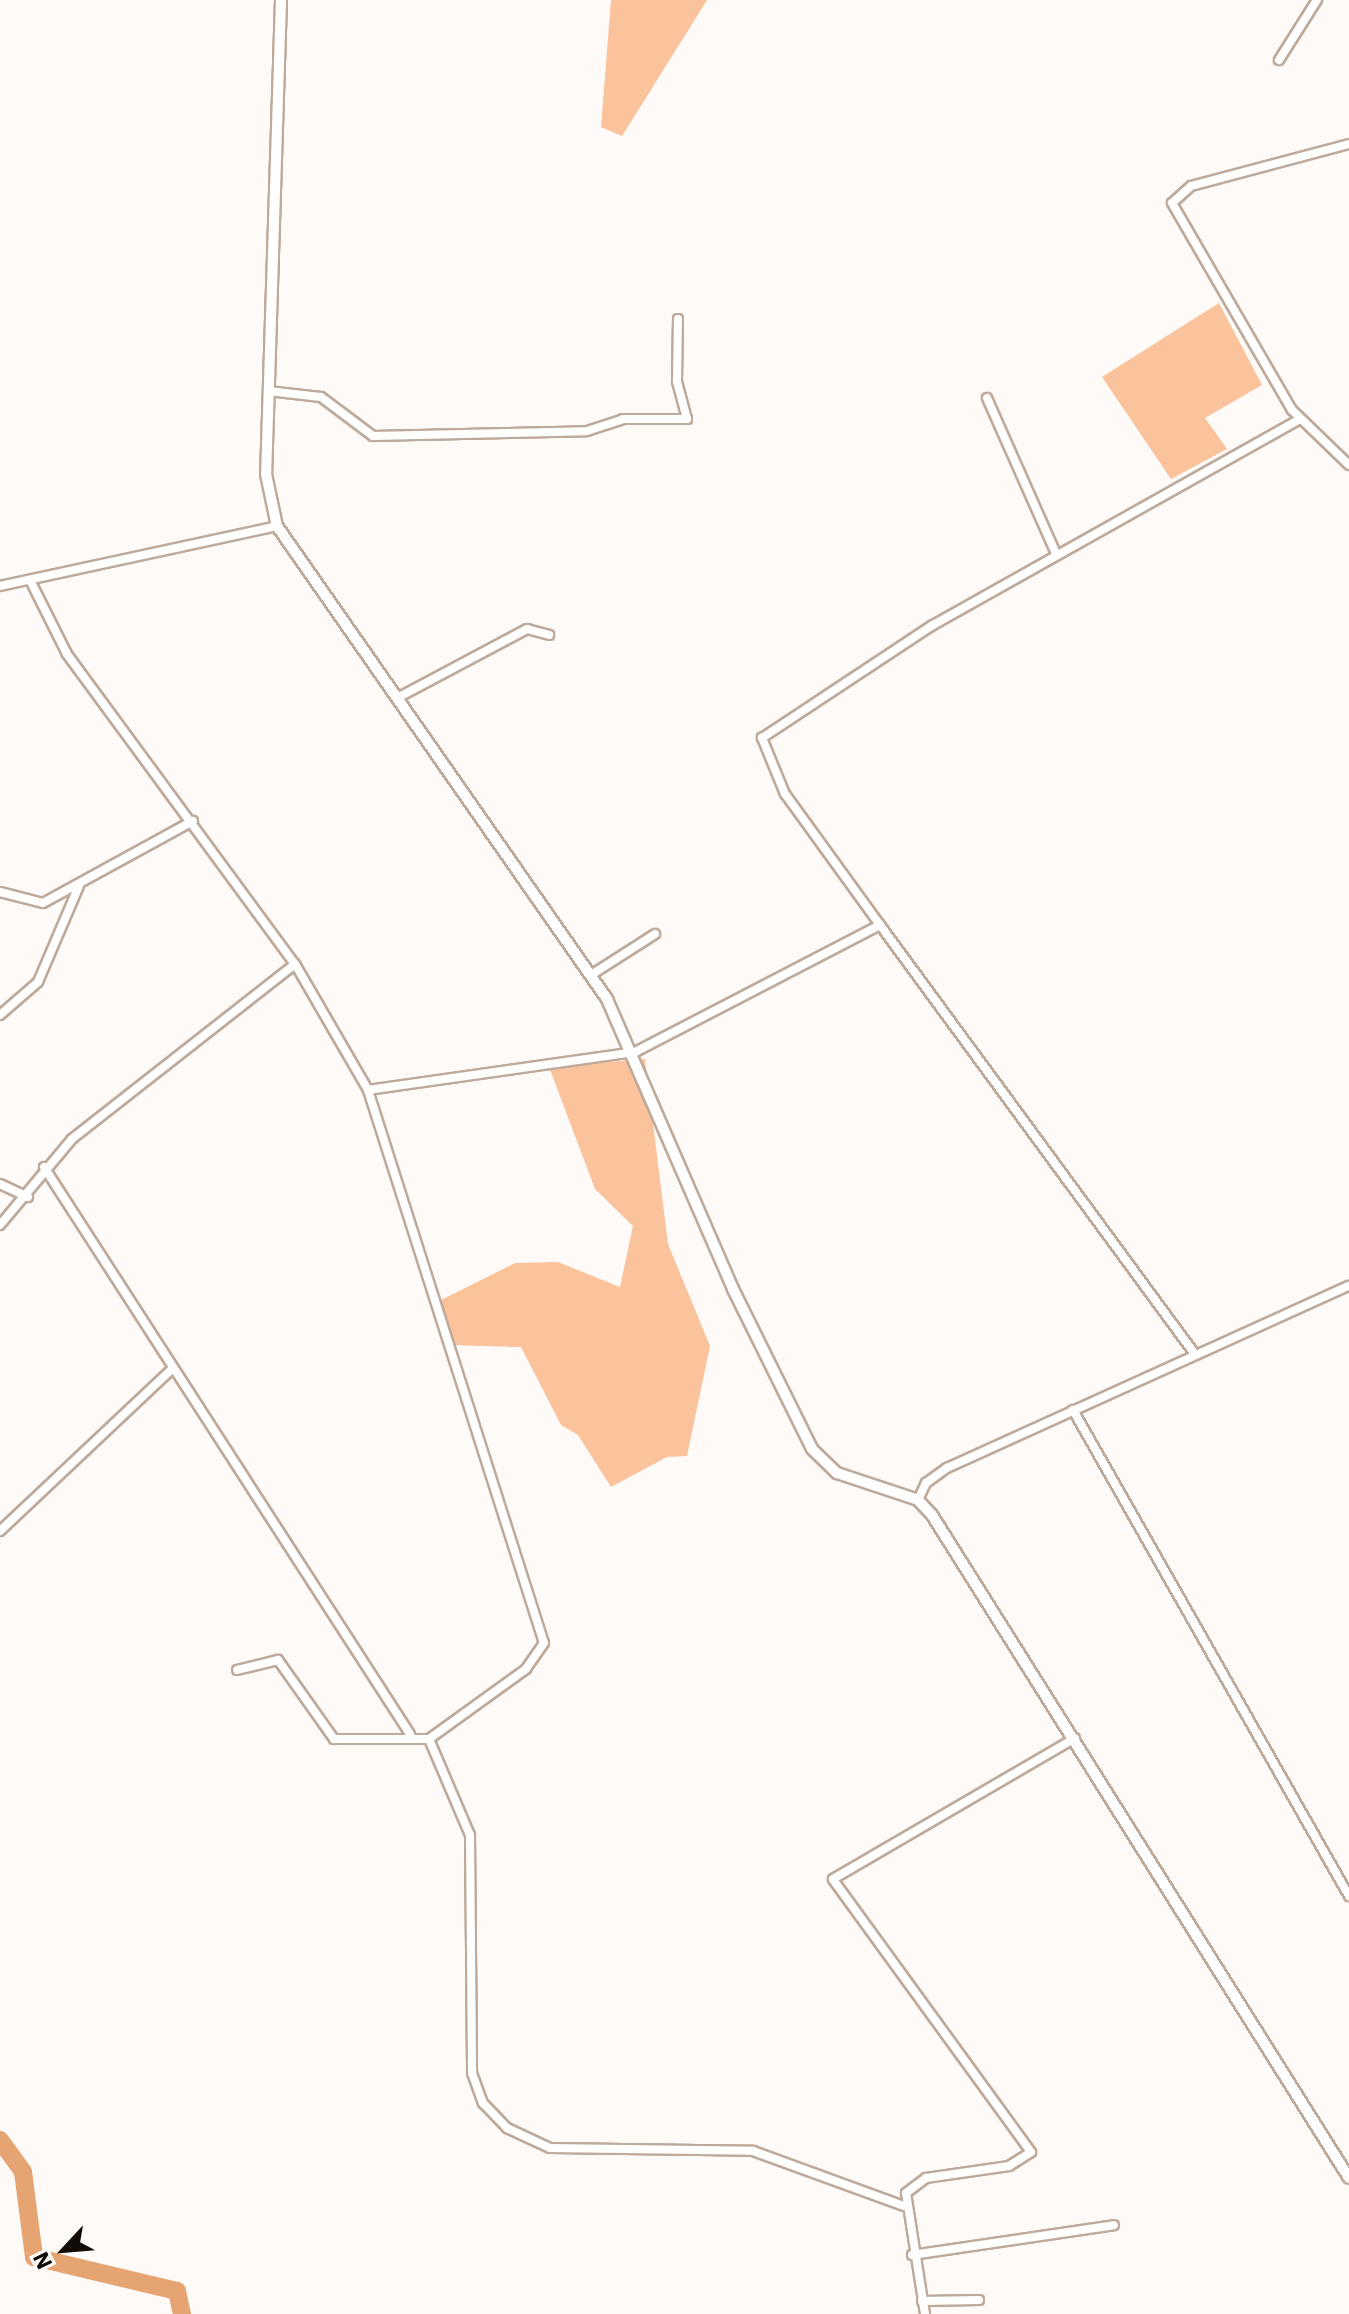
<!DOCTYPE html>
<html>
<head>
<meta charset="utf-8">
<style>
	body { margin:0 }
	#map { position:relative; width:1349px; height:2314px; overflow:hidden; background:#fefaf7; font-family:"IBM Plex Sans",sans-serif }
	div>[style] { position:absolute }
	.green>* { inset:0; background:#fbc39b }
	.river>* { height:18px; margin:-9px; padding:0 9px; transform-origin:9px; border-radius:9px; background:#e6a473 }
	.roads { filter:drop-shadow(2px 0 #beaa9b) drop-shadow(-2px 0 #beaa9b) drop-shadow(0 2px #beaa9b) drop-shadow(0 -2px #beaa9b) }
	.minor>* { height:8px; margin:-4px; padding:0 4px; transform-origin:4px; border-radius:4px; background:#fff }
	.tertiary>* { height:10px; margin:-5px; padding:0 5px; transform-origin:5px; border-radius:5px; background:#fff }
	span { translate:-50% -50%; white-space:nowrap; text-align:center; line-height:1.15; -webkit-text-stroke:6px #fff; paint-order:stroke }
	.north { position:absolute; left:24px; top:2210px; width:80px; height:80px; -webkit-text-stroke:6px #fff; paint-order:stroke; rotate:244deg; font-size:22px; font-weight:700; line-height:32px; text-align:center; color:#120b06 }
	.north::after { content:''; display:block; margin:auto; width:28px; height:36px; background:#120b06; clip-path:polygon(50% 0,100% 100%,50% 72%,0 100%) }
</style>
</head>
<body>
<div id="map">
	<div class="green">
		<div style="clip-path:polygon(611px 0,707px 0,622px 136px,601px 127px)"></div>
		<div style="clip-path:polygon(1219px 303px,1262px 385px,1205px 418px,1227px 449px,1171px 479px,1102px 377px)"></div>
		<div style="clip-path:polygon(645px 1059px,668px 1244px,710px 1346px,687px 1456px,667px 1457px,611px 1487px,578px 1435px,561px 1425px,521px 1347px,451px 1345px,441px 1300px,515px 1263px,558px 1262px,620px 1287px,633px 1226px,595px 1189px,549px 1067px)"></div>
	</div>
	<div class="river">
		<div style="left:0;top:2140px;width:39px;rotate:54deg"></div>
		<div style="left:23px;top:2172px;width:86px;rotate:82.6deg"></div>
		<div style="left:34px;top:2257px;width:147px;rotate:13.4deg"></div>
		<div style="left:177px;top:2291px;width:24px;rotate:78deg"></div>
	</div>
	<div class="roads">
		<div class="minor">
			<div style="left:1279px;top:60px;width:71px;rotate:-57.7deg"></div>
			<div style="left:1349px;top:144px;width:163px;rotate:165.1deg"></div>
			<div style="left:1191px;top:186px;width:25px;rotate:138deg"></div>
			<div style="left:1172px;top:203px;width:239px;rotate:59.9deg"></div>
			<div style="left:1292px;top:410px;width:79px;rotate:44deg"></div>
			<div style="left:268px;top:391px;width:53px;rotate:6.5deg"></div>
			<div style="left:321px;top:397px;width:65px;rotate:36.9deg"></div>
			<div style="left:373px;top:436px;width:214px;rotate:-1.3deg"></div>
			<div style="left:587px;top:431px;width:38px;rotate:-18deg"></div>
			<div style="left:623px;top:419px;width:64px"></div>
			<div style="left:687px;top:419px;width:39px;rotate:-105deg"></div>
			<div style="left:677px;top:381px;width:62px;rotate:-89.1deg"></div>
			<div style="left:987px;top:398px;width:171px;rotate:66.1deg"></div>
			<div style="left:31px;top:582px;width:80px;rotate:63.4deg"></div>
			<div style="left:67px;top:654px;width:385px;rotate:53.7deg"></div>
			<div style="left:295px;top:964px;width:146px;rotate:59.9deg"></div>
			<div style="left:368px;top:1090px;width:580px;rotate:72.35deg"></div>
			<div style="left:544px;top:1643px;width:32px;rotate:125deg"></div>
			<div style="left:526px;top:1669px;width:120px;rotate:144.2deg"></div>
			<div style="left:429px;top:1739px;width:95px;rotate:180deg"></div>
			<div style="left:334px;top:1739px;width:97px;rotate:-125.3deg"></div>
			<div style="left:278px;top:1660px;width:42px;rotate:166.3deg"></div>
			<div style="left:0;top:586px;width:283px;rotate:-12.2deg"></div>
			<div style="left:401px;top:696px;width:143px;rotate:-28deg"></div>
			<div style="left:527px;top:629px;width:23px;rotate:15deg"></div>
			<div style="left:0;top:892px;width:44px;rotate:14.3deg"></div>
			<div style="left:43px;top:903px;width:171px;rotate:-28.7deg"></div>
			<div style="left:880px;top:925px;width:531px;rotate:53.73deg"></div>
			<div style="left:591px;top:975px;width:76px;rotate:-32.6deg"></div>
			<div style="left:0;top:1015px;width:50px;rotate:-41deg"></div>
			<div style="left:38px;top:982px;width:104px;rotate:-66.9deg"></div>
			<div style="left:368px;top:1090px;width:270px;rotate:-8.1deg"></div>
			<div style="left:635px;top:1052px;width:276px;rotate:-27.4deg"></div>
			<div style="left:880px;top:925px;width:162px;rotate:-125.9deg"></div>
			<div style="left:785px;top:794px;width:61px;rotate:-112.3deg"></div>
			<div style="left:762px;top:738px;width:205px;rotate:-33.5deg"></div>
			<div style="left:933px;top:625px;width:420px;rotate:-29.3deg"></div>
			<div style="left:44px;top:1167px;width:675px;rotate:57.16deg"></div>
			<div style="left:0;top:1184px;width:31px;rotate:25deg"></div>
			<div style="left:0;top:1225px;width:112px;rotate:-50.1deg"></div>
			<div style="left:72px;top:1139px;width:283px;rotate:-38.1deg"></div>
			<div style="left:1073px;top:1410px;width:559px;rotate:60.41deg"></div>
			<div style="left:918px;top:1500px;width:19px;rotate:-65deg"></div>
			<div style="left:926px;top:1483px;width:26px;rotate:-36deg"></div>
			<div style="left:947px;top:1468px;width:441px;rotate:-24.4deg"></div>
			<div style="left:0;top:1531px;width:235px;rotate:-43.3deg"></div>
			<div style="left:429px;top:1739px;width:104px;rotate:66.9deg"></div>
			<div style="left:470px;top:1835px;width:238px;rotate:89.5deg"></div>
			<div style="left:472px;top:2073px;width:32px;rotate:70deg"></div>
			<div style="left:483px;top:2103px;width:35px;rotate:46deg"></div>
			<div style="left:507px;top:2128px;width:47px;rotate:24.9deg"></div>
			<div style="left:550px;top:2148px;width:203px;rotate:0.8deg"></div>
			<div style="left:753px;top:2151px;width:161px;rotate:20deg"></div>
			<div style="left:912px;top:2255px;width:204px;rotate:-8.4deg"></div>
			<div style="left:922px;top:2301px;width:57px;rotate:-1deg"></div>
			<div style="left:925px;top:2314px;width:122px;rotate:-98.9deg"></div>
			<div style="left:906px;top:2193px;width:25px;rotate:-37deg"></div>
			<div style="left:926px;top:2178px;width:84px;rotate:-8.2deg"></div>
			<div style="left:1009px;top:2166px;width:26px;rotate:-32deg"></div>
			<div style="left:1031px;top:2152px;width:337px;rotate:-126deg"></div>
			<div style="left:833px;top:1879px;width:280px;rotate:-30.2deg"></div>
		</div>
		<div class="tertiary">
			<div style="left:281px;top:0;width:474px;rotate:91.8deg"></div>
			<div style="left:266px;top:474px;width:53px;rotate:78.1deg"></div>
			<div style="left:277px;top:526px;width:577px;rotate:55.1deg"></div>
			<div style="left:607px;top:999px;width:316px;rotate:66.5deg"></div>
			<div style="left:733px;top:1289px;width:178px;rotate:63.7deg"></div>
			<div style="left:812px;top:1449px;width:35px;rotate:44deg"></div>
			<div style="left:837px;top:1473px;width:85px;rotate:18.4deg"></div>
			<div style="left:918px;top:1500px;width:21px;rotate:47deg"></div>
			<div style="left:932px;top:1515px;width:783px;rotate:57.83deg"></div>
		</div>
	</div>
	<div class="north">N</div>
</div>
</body>
</html>
